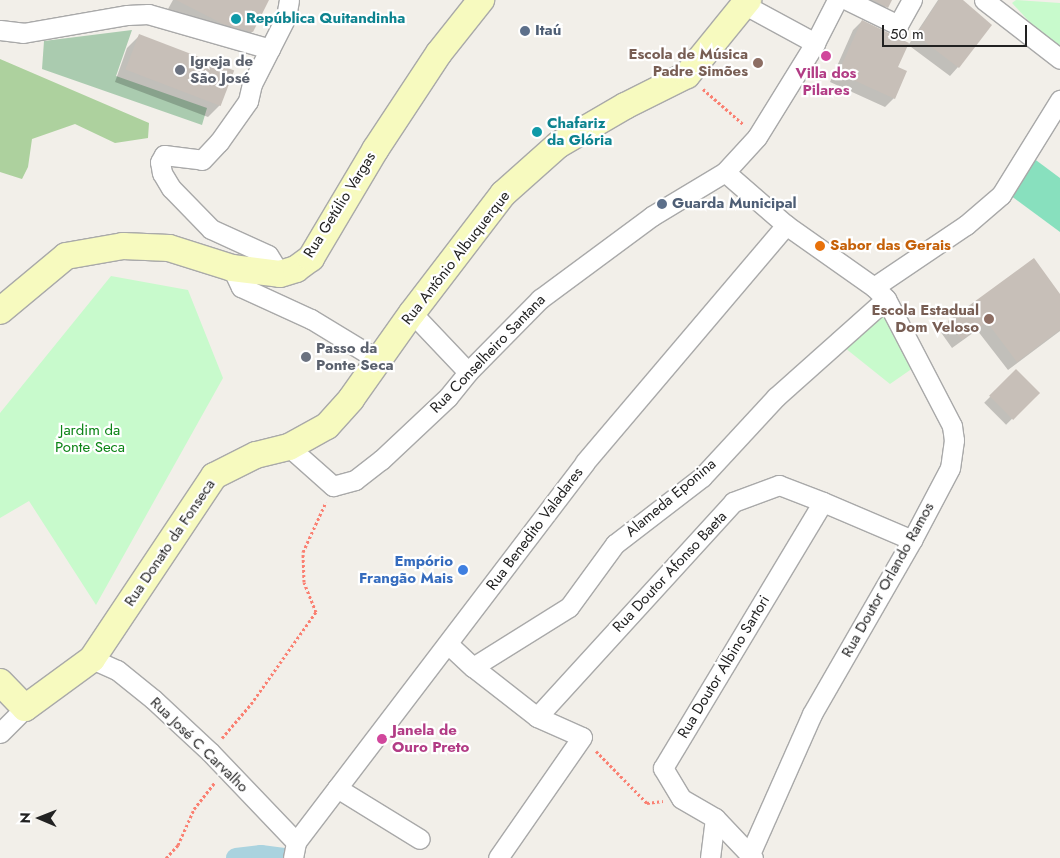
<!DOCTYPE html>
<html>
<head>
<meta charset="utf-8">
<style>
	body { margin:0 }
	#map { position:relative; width:1060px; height:858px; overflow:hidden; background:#f2efe9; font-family:Jost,sans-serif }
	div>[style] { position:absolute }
	.forest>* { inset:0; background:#add19e }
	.cemetery>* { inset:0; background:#aacbaf }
	.park>* { inset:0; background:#c8facc }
	.pitch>* { inset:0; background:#88e0be }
	.shadow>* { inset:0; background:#0003; transform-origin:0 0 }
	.canal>* { height:20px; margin:-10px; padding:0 10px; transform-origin:10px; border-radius:10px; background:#aad3df }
	.building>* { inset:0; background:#c7bfb8; transform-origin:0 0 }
	.path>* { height:3px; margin-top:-1.5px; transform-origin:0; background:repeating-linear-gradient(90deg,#fa8072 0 2.5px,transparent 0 5px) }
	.roads { filter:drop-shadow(1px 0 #a9a9a9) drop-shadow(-1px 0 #a9a9a9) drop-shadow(0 1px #a9a9a9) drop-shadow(0 -1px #a9a9a9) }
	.street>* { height:19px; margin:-9.5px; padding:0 9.5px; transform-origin:9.5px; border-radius:9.5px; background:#fff }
	.secondary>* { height:26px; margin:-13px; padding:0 13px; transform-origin:13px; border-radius:13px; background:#f7fabf }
	.dots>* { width:14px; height:14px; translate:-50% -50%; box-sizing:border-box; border:2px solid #fff; border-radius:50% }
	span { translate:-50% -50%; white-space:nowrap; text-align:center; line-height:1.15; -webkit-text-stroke:4.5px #fff; paint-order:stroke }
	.culture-label { font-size:15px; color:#0d838f; font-weight:700 }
	.left { translate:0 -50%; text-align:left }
	.service-label { font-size:15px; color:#4e5e75; font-weight:700 }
	.education-label { font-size:15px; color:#785e54; font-weight:700 }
	.right { translate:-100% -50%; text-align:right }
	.worship-label { font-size:15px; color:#5b616d; font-weight:700 }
	.hotel-label { font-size:15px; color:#b23c85; font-weight:700 }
	.street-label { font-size:15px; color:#222 }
	.food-label { font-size:15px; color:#c56008; font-weight:700 }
	.park-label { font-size:15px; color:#0c8416 }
	.shop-label { font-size:15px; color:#366cbe; font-weight:700 }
	.north { position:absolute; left:15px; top:793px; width:50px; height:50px; -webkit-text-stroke:4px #fff; paint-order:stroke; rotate:271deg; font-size:14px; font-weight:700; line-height:20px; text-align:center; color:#222 }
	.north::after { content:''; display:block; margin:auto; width:18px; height:22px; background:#222; clip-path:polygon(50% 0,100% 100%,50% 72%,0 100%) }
	.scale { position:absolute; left:882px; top:25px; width:145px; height:22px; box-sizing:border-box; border:2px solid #222; border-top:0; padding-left:6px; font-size:15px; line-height:18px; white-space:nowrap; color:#222; -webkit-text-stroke:4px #fff; paint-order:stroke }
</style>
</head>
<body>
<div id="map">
	<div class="forest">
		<div style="clip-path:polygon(0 59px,149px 123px,148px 138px,115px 143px,75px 124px,32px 139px,28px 167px,22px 179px,0 172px)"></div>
	</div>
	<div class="cemetery">
		<div style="clip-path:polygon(132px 30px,116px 76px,207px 108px,202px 125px,42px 69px,44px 41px)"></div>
	</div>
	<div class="park">
		<div style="clip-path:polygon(1016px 0,1060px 3px,1060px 55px,1012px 3px)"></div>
		<div style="clip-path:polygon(111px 276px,188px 290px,223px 378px,96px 605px,29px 501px,0 518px,0 413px)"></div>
		<div style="clip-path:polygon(884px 305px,913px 368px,890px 384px,840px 344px)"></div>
	</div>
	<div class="pitch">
		<div style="clip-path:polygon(1025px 152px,1060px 178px,1060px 232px,999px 187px)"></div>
	</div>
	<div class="shadow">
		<div style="clip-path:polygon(173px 0,267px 0,252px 32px,243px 41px,214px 32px,168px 9px)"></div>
		<div style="clip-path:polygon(838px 0,891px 0,875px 19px)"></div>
		<div style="clip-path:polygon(938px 0,961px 0,958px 67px,950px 76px,907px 44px,897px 67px,894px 98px,885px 107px,830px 82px,853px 30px,862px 21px,909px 44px)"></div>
		<div style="clip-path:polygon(139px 36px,220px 105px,208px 117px,115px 82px,127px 48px)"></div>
		<div style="clip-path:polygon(1060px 296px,1060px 331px,1008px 370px,977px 330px,952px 348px,940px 331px,949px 322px)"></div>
		<div style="left:1016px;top:371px;width:31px;height:45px;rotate:45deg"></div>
	</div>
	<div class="canal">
		<div style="left:236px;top:858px;width:25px;rotate:-7deg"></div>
		<div style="left:261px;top:855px;width:23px;rotate:7deg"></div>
	</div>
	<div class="building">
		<div style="clip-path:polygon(176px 0,269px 0,253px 32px,223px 24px)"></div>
		<div style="clip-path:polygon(873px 0,892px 0,888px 8px)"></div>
		<div style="clip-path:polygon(939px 0,963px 0,992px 25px,959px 68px,916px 35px)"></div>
		<div style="clip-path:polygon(862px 20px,909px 43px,898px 67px,907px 71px,895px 99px,838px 73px)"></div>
		<div style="left:139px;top:34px;width:102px;height:38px;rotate:21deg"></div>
		<div style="clip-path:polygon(1034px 258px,1060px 294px,1060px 330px,1017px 362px,987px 322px,962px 340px,948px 321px)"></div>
		<div style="left:1016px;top:369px;width:34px;height:38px;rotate:45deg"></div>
	</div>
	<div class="path">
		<div style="left:703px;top:89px;width:53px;rotate:41.2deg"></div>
		<div style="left:222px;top:738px;width:45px;rotate:-49.5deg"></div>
		<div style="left:251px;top:704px;width:113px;rotate:-54.8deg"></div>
		<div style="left:316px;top:612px;width:32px;rotate:-112deg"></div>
		<div style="left:304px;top:582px;width:30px;rotate:-92deg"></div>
		<div style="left:303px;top:552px;width:55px;rotate:-65.3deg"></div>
		<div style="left:596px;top:751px;width:73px;rotate:45.6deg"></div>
		<div style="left:647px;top:803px;width:16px;rotate:-7deg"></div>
		<div style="left:166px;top:858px;width:18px;rotate:-47deg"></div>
		<div style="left:178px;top:845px;width:39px;rotate:-66deg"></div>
		<div style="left:194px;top:809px;width:33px;rotate:-52deg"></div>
	</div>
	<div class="roads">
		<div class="street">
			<div style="left:847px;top:0;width:57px;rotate:26.1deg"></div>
			<div style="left:898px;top:25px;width:29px;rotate:-61deg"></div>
			<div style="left:984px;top:0;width:96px;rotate:37.8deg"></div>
			<div style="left:745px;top:5px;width:80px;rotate:28.5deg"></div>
			<div style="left:0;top:30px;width:23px;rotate:7deg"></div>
			<div style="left:23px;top:33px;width:106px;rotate:-9.8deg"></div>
			<div style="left:127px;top:15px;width:21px;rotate:-3deg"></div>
			<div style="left:148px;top:14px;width:127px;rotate:16deg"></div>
			<div style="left:725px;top:172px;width:81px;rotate:41deg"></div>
			<div style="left:786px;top:225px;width:108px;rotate:35.2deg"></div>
			<div style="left:874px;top:287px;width:17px;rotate:45deg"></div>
			<div style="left:886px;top:299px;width:143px;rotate:62.5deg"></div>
			<div style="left:952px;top:426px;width:14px;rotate:82deg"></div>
			<div style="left:954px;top:440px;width:28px;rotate:98deg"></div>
			<div style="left:950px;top:468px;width:81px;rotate:117.8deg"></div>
			<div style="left:912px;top:540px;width:201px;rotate:119.9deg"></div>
			<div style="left:812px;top:714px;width:153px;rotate:113.9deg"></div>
			<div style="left:232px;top:268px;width:21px;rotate:65deg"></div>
			<div style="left:241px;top:287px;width:77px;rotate:24.6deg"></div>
			<div style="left:311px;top:319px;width:81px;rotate:31.3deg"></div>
			<div style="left:280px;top:274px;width:22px;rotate:-122deg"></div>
			<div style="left:268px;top:255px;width:63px;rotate:-155.5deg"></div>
			<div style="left:211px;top:229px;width:57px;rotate:-134.3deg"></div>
			<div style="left:171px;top:188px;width:17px;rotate:-121deg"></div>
			<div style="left:162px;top:173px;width:11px;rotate:-100deg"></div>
			<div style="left:160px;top:162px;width:8px;rotate:-60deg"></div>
			<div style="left:164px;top:155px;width:38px;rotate:7deg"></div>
			<div style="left:202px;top:160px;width:25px;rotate:-47deg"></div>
			<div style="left:219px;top:142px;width:50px;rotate:-54.7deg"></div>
			<div style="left:248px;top:101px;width:17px;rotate:-77deg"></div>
			<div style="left:252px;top:84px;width:75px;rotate:-63.1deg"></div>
			<div style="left:286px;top:17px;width:17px;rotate:-80deg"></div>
			<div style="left:874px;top:287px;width:111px;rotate:-34deg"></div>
			<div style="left:966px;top:225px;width:46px;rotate:-40.6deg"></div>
			<div style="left:1001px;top:195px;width:112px;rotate:-58.2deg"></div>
			<div style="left:412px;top:313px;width:81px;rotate:46.5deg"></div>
			<div style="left:289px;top:447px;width:59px;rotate:41.6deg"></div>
			<div style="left:333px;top:486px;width:23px;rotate:-15deg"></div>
			<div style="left:355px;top:480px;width:33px;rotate:-38deg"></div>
			<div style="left:381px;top:460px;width:92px;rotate:-43.2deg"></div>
			<div style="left:448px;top:397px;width:32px;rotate:-51deg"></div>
			<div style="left:468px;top:372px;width:103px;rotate:-45.4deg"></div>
			<div style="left:540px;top:299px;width:139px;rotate:-36.5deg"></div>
			<div style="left:652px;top:216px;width:85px;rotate:-31.1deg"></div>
			<div style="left:725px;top:172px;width:47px;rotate:-47.6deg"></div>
			<div style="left:757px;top:137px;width:110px;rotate:-58.3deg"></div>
			<div style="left:815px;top:43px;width:48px;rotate:-62.9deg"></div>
			<div style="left:448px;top:644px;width:34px;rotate:43deg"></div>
			<div style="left:473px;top:667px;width:81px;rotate:38deg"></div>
			<div style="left:537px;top:717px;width:49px;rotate:24deg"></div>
			<div style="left:582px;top:737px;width:147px;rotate:124.8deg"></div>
			<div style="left:92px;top:659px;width:27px;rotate:24deg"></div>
			<div style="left:117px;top:670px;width:46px;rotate:38.9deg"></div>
			<div style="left:153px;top:699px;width:78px;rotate:42.9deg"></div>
			<div style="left:210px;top:752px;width:124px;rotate:46.3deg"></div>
			<div style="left:473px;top:667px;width:113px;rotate:-32deg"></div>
			<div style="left:569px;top:607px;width:78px;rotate:-53.9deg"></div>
			<div style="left:615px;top:544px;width:110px;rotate:-37.6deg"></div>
			<div style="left:702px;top:477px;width:109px;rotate:-47.2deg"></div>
			<div style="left:776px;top:397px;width:147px;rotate:-41.7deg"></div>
			<div style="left:537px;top:717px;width:291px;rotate:-47.6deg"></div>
			<div style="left:733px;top:502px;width:49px;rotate:-20.3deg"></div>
			<div style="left:779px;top:485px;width:47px;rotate:21.1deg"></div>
			<div style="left:823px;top:502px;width:97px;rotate:23.1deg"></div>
			<div style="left:0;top:733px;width:35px;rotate:-45deg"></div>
			<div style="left:337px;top:788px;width:97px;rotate:31.6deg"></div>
			<div style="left:293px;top:858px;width:16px;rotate:-79deg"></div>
			<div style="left:296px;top:842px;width:477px;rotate:-52.7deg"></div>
			<div style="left:585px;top:462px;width:311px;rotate:-49.7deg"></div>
			<div style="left:710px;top:858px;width:40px;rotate:-82.9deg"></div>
			<div style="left:753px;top:858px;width:55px;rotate:-133.5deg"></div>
			<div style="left:715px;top:818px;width:39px;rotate:-150deg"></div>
			<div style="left:681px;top:798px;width:35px;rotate:-121deg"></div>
			<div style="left:663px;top:768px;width:310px;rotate:-59deg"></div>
		</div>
		<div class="secondary">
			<div style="left:0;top:311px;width:86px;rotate:-39.8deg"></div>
			<div style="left:66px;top:256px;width:58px;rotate:-10deg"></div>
			<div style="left:123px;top:246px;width:46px;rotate:2.5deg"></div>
			<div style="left:169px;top:248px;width:66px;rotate:17.6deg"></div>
			<div style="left:232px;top:268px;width:48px;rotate:7.1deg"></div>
			<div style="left:280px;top:274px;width:17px;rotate:-17deg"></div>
			<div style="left:296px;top:269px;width:19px;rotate:-36deg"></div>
			<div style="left:311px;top:258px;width:126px;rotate:-59.3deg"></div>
			<div style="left:375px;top:150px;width:116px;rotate:-56.6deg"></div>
			<div style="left:439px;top:53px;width:68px;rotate:-51.6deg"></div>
			<div style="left:0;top:682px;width:36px;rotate:46deg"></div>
			<div style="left:25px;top:708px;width:83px;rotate:-36.2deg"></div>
			<div style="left:92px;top:659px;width:220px;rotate:-56.3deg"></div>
			<div style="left:214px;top:476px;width:47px;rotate:-26.6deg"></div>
			<div style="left:256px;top:455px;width:34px;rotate:-14deg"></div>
			<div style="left:289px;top:447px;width:43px;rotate:-28.9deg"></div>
			<div style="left:327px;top:426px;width:36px;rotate:-48deg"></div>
			<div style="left:351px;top:399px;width:105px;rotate:-54.7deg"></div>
			<div style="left:412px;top:313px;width:150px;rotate:-52.6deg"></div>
			<div style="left:503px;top:194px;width:74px;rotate:-41.7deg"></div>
			<div style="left:558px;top:145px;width:78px;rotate:-30.2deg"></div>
			<div style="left:625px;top:106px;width:69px;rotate:-26.6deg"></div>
			<div style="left:687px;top:75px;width:97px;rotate:-50.9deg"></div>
		</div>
	</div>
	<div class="dots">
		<div style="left:236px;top:19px;background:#0f9aa8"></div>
		<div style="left:525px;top:31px;background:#5c6f8a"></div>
		<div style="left:826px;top:56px;background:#d1479c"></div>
		<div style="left:758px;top:63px;background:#8d6e63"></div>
		<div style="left:180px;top:70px;background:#6b7280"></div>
		<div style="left:537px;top:132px;background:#0f9aa8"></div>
		<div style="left:662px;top:204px;background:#5c6f8a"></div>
		<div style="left:820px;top:246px;background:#e8710a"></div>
		<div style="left:989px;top:319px;background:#8d6e63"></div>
		<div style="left:306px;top:357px;background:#6b7280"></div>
		<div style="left:463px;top:570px;background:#3f7fe0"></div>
		<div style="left:382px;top:739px;background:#d1479c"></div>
	</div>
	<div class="culture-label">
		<span class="left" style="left:246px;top:19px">República Quitandinha</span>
		<span class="left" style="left:547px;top:132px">Chafariz<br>da Glória</span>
	</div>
	<div class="service-label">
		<span class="left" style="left:535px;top:31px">Itaú</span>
		<span class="left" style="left:672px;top:204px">Guarda Municipal</span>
	</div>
	<div class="education-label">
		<span class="right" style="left:748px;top:63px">Escola de Música<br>Padre Simões</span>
		<span class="right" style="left:979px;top:319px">Escola Estadual<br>Dom Veloso</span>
	</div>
	<div class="worship-label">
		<span class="left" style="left:190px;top:70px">Igreja de<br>São José</span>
		<span class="left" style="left:316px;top:357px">Passo da<br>Ponte Seca</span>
	</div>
	<div class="hotel-label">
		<span style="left:826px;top:82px">Villa dos<br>Pilares</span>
		<span class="left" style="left:392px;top:739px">Janela de<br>Ouro Preto</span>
	</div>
	<div class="street-label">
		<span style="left:340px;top:205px;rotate:-58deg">Rua Getúlio Vargas</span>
		<span style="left:456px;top:258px;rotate:-52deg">Rua Antônio Albuquerque</span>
		<span style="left:488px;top:354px;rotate:-46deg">Rua Conselheiro Santana</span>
		<span style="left:671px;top:498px;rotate:-40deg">Alameda Eponina</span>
		<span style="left:535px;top:529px;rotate:-53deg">Rua Benedito Valadares</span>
		<span style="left:170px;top:543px;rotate:-56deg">Rua Donato da Fonseca</span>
		<span style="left:670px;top:572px;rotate:-47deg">Rua Doutor Afonso Baeta</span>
		<span style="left:888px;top:580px;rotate:-61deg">Rua Doutor Orlando Ramos</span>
		<span style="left:724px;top:667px;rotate:-59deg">Rua Doutor Albino Sartori</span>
		<span style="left:199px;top:745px;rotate:44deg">Rua José C Carvalho</span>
	</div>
	<div class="food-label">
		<span class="left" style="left:830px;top:246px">Sabor das Gerais</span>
	</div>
	<div class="park-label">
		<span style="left:90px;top:439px">Jardim da<br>Ponte Seca</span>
	</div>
	<div class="shop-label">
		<span class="right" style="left:453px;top:570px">Empório<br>Frangão Mais</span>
	</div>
	<div class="north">N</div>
	<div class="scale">50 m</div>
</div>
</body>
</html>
